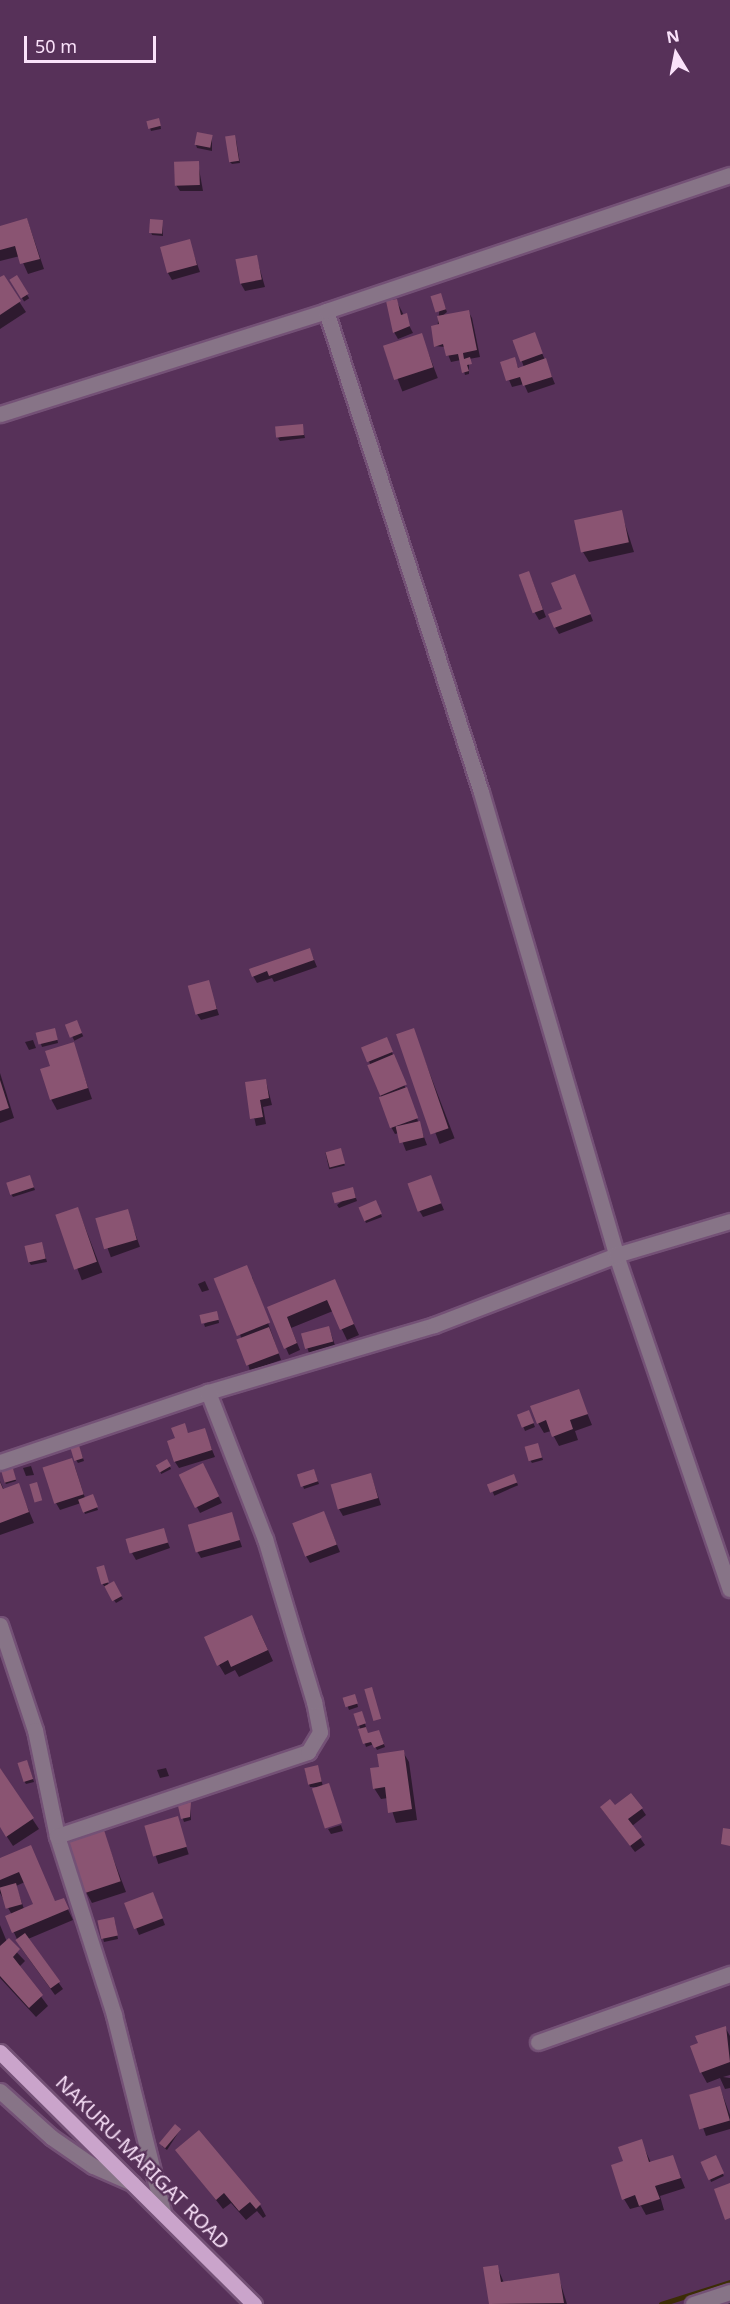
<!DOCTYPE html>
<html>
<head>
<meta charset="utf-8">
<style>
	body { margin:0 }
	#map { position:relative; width:730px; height:2304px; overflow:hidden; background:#573159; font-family:"Noto Sans",sans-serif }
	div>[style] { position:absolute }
	.shadow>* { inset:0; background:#0007; transform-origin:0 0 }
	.stream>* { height:5px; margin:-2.5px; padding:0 2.5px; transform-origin:2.5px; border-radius:2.5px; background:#3c2d06 }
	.building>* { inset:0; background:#8a5472; transform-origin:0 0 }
	.roads { filter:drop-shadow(2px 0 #745176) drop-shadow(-2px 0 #745176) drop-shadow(0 2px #745176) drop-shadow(0 -2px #745176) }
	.minor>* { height:15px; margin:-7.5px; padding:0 7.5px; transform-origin:7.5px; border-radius:7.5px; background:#877487 }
	.major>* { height:15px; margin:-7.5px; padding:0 7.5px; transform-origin:7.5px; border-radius:7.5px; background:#caa4cb }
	span { translate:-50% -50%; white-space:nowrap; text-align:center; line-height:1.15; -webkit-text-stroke:4.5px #573159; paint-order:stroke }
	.street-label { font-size:20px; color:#fae2fa }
	.north { position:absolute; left:646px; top:24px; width:60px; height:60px; -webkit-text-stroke:4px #573159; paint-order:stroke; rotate:350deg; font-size:16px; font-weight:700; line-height:24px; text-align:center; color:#fae2fa }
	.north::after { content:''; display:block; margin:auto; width:21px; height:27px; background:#fae2fa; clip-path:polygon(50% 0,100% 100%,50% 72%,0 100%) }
	.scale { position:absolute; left:24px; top:36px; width:132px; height:27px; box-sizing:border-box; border:3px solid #fae2fa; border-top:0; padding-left:8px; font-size:18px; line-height:21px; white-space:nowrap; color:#fae2fa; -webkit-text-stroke:4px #573159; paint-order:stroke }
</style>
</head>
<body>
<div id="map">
	<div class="shadow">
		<div style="clip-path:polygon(160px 123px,161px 129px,151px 131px,150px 128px)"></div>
		<div style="clip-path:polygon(212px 136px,212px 151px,197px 148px,196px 145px)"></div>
		<div style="clip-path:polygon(236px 140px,240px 163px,232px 164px,230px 162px)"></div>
		<div style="clip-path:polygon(198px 163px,203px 191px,180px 191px,176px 185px)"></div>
		<div style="clip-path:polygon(27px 219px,44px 269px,28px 274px,20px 256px,0 261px,0 227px)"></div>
		<div style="clip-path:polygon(162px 221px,163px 236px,152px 235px,151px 232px)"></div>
		<div style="clip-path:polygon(189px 241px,200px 272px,172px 280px,168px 273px)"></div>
		<div style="clip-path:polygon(256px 256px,265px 287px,245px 291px,241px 284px)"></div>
		<div style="clip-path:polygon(3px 277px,26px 312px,0 329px,0 279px)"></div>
		<div style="left:16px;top:277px;width:25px;height:6px;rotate:58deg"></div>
		<div style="clip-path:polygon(441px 297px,447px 312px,441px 317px,468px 311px,472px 318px,480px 357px,469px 359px,469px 374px,465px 375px,461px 360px,451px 362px,445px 347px,435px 346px)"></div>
		<div style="clip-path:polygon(396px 300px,413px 333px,398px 339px,394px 332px)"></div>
		<div style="left:421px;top:334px;width:47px;height:38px;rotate:69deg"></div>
		<div style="clip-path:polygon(534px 334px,555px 384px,528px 393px,524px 384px,512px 387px,502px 363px,514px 359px,519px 369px,524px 367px,514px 341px)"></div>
		<div style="clip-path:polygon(302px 426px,305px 438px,280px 441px,278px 438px)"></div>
		<div style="clip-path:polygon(621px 512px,634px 552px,589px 562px,583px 552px)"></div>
		<div style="clip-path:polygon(532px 580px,546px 617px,539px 620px,535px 613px)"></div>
		<div style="clip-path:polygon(578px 582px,593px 621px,559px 634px,555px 627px)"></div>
		<div style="clip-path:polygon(310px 950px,317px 967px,274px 982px,272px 978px,257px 983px,253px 976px)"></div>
		<div style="clip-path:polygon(208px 982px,219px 1015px,201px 1020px,197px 1014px)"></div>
		<div style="left:76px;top:1022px;width:16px;height:10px;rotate:63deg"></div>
		<div style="left:413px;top:1030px;width:116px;height:16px;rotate:69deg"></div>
		<div style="clip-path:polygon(56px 1033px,58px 1043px,42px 1047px,38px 1035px)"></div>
		<div style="clip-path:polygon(387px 1039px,427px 1145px,406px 1151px,399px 1133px,395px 1134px,391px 1127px,369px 1061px)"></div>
		<div style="clip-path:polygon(33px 1040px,36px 1048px,29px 1050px,25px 1042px)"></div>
		<div style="clip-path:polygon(73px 1044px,92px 1099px,57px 1110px,51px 1099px,52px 1067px)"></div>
		<div style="clip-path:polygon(0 1073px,14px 1118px,0 1123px)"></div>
		<div style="clip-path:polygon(266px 1081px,272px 1105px,263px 1107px,266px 1124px,256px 1126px,247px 1084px)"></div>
		<div style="left:341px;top:1149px;width:17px;height:16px;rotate:77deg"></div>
		<div style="clip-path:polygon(430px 1177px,444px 1210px,423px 1217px,419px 1210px)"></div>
		<div style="clip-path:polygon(31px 1180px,35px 1190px,13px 1197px,11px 1194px)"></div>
		<div style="clip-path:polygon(354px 1192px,357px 1201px,339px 1208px,337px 1205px)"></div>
		<div style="clip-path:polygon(377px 1205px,382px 1217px,366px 1223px,360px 1208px)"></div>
		<div style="left:78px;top:1209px;width:68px;height:22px;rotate:69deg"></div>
		<div style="left:127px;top:1211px;width:38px;height:31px;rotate:70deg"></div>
		<div style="clip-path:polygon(42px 1244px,47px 1262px,31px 1265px,29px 1262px)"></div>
		<div style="clip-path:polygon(252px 1277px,281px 1360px,250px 1371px,240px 1334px)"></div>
		<div style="clip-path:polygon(205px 1281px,209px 1290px,202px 1292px,198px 1284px)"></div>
		<div style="clip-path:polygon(334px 1281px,359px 1335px,347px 1340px,333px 1311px,291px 1328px,300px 1350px,289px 1355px,275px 1323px)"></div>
		<div style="clip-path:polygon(218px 1316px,219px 1323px,205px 1327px,204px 1324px)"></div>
		<div style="left:329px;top:1328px;width:21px;height:27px;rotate:71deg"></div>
		<div style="clip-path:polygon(578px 1391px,592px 1425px,575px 1431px,578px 1440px,559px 1446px,551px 1431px,544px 1433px,538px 1423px)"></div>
		<div style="clip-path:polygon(530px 1415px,535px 1427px,525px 1431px,519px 1416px)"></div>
		<div style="clip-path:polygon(184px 1425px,189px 1435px,204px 1430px,215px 1457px,179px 1468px,175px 1462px,177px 1439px)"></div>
		<div style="clip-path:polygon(79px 1447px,84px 1461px,78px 1463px,76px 1460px)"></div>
		<div style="clip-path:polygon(539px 1448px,543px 1460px,532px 1463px,530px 1460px)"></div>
		<div style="left:167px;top:1461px;width:9px;height:11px;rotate:63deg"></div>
		<div style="clip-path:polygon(31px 1466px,34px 1475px,26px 1476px,23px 1468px)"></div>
		<div style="clip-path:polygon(75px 1467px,85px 1498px,94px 1499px,98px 1510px,85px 1514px,81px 1503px,60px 1510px,56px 1503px)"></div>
		<div style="clip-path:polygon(13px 1470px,16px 1481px,6px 1484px,4px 1481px)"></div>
		<div style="clip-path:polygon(206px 1472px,222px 1503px,200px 1513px,181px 1476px)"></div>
		<div style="clip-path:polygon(315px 1473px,319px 1484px,304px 1489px,303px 1486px)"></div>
		<div style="clip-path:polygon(371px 1475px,381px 1505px,343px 1516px,339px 1509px)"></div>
		<div style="left:514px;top:1476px;width:10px;height:26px;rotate:66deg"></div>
		<div style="clip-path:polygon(0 1481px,4px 1490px,18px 1485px,34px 1523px,0 1535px)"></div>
		<div style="clip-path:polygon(324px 1513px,340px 1552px,310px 1563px,306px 1556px)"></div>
		<div style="clip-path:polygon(231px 1514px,242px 1547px,201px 1558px,197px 1551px)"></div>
		<div style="clip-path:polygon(163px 1530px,170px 1548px,136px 1560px,132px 1553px)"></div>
		<div style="clip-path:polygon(104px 1567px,109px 1586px,113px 1583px,123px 1599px,116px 1603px,102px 1583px)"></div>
		<div style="clip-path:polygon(258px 1628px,273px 1661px,239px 1677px,235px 1670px,225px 1675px,219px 1665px)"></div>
		<div style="clip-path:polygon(345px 1699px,356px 1699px,358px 1707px,349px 1710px)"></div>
		<div style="clip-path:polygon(363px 1716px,368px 1735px,380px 1734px,385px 1747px,377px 1750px,374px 1744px,366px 1747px,359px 1725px)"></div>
		<div style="clip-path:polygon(403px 1752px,409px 1762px,417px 1820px,396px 1823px,388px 1798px,381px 1799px,374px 1788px)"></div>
		<div style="clip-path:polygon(28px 1764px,34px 1782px,26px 1784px,24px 1781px)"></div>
		<div style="clip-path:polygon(166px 1768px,169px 1776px,160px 1778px,157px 1770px)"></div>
		<div style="clip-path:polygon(0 1770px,39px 1829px,13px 1846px,0 1826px)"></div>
		<div style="clip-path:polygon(305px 1770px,319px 1770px,323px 1787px,310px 1787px)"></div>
		<div style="clip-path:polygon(190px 1804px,191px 1820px,184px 1822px,179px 1807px)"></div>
		<div style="clip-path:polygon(601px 1808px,642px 1809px,646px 1815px,632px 1826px,645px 1845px,635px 1852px)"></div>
		<div style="left:177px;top:1818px;width:38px;height:32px;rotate:72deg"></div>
		<div style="clip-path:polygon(341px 1825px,343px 1831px,331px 1834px,328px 1829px)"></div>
		<div style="clip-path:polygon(103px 1832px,126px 1892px,92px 1903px,86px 1892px,83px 1839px)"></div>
		<div style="clip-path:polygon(evenodd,30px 1847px,55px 1902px,63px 1899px,73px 1920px,28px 1939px,63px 1989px,55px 1995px,21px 1948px,7px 1917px,12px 1915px,0 1893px,0 1860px,30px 1847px,25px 1882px,35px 1905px,24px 1909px,16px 1886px,25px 1882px)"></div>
		<div style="clip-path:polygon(156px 1901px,165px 1925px,139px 1935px,126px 1904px)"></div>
		<div style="clip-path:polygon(99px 1922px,115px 1922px,118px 1939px,104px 1942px)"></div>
		<div style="clip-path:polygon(0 1925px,7px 1942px,25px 1961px,19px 1967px,48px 2006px,36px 2017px,0 1978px)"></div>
		<div style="clip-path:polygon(725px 2027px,730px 2036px,730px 2075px,723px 2077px,730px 2078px,730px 2088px,725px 2089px,720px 2078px,707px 2083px,701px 2072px)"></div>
		<div style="clip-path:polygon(720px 2088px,730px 2115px,730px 2129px,706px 2136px,692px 2097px)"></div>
		<div style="clip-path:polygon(180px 2130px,167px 2150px,162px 2146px)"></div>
		<div style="clip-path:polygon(641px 2141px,651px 2163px,672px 2156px,685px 2188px,660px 2196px,664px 2210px,646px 2215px,641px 2206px,630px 2209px,624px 2199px,625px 2162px)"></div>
		<div style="clip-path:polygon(177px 2150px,260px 2205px,266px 2216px,263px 2218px,257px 2211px,246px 2220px,231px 2203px,223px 2209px)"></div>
		<div style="left:715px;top:2157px;width:21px;height:14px;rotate:65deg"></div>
		<div style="clip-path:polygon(497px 2266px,504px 2283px,558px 2275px,567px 2304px,491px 2304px,485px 2268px)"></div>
		<div style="clip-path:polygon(730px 2301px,730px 2304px,722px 2304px,722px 2303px)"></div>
	</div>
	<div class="stream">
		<div style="left:661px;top:2304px;width:72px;rotate:-17.7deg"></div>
	</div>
	<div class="building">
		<div style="left:159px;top:118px;width:8px;height:13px;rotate:76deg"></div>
		<div style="left:197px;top:132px;width:16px;height:13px;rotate:11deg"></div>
		<div style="left:235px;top:135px;width:26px;height:10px;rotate:81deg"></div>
		<div style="left:199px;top:161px;width:24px;height:25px;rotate:88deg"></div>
		<div style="clip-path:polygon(27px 218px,40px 259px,20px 264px,15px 246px,0 250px,0 226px)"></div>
		<div style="left:150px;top:219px;width:13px;height:14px;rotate:4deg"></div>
		<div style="left:190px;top:239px;width:27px;height:31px;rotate:75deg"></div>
		<div style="left:257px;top:255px;width:25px;height:22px;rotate:79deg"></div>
		<div style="clip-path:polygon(4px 275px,21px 301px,0 315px,0 277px)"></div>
		<div style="left:17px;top:275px;width:22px;height:9px;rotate:58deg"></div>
		<div style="left:441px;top:293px;width:17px;height:11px;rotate:73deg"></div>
		<div style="clip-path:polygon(397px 299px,401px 315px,407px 313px,410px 326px,393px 333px,386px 301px)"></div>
		<div style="clip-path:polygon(469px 310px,477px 350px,463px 353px,464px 359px,470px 357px,472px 364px,467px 365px,469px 371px,462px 373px,458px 354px,446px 356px,443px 344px,434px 347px,431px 326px,439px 324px,437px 316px)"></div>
		<div style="left:535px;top:332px;width:23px;height:24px;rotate:70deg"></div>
		<div style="left:422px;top:333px;width:36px;height:41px;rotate:72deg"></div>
		<div style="clip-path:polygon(515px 357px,518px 368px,546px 358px,552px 377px,523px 386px,520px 377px,506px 381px,500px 362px)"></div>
		<div style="left:303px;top:424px;width:11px;height:28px;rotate:85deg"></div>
		<div style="left:622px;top:510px;width:33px;height:49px;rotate:78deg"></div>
		<div style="left:529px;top:571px;width:41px;height:11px;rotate:70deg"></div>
		<div style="clip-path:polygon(575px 574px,591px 614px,554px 628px,548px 614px,562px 609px,551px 583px)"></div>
		<div style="clip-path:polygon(310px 948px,314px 960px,269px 976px,267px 971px,252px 977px,249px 969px)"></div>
		<div style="left:209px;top:980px;width:30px;height:22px;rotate:75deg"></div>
		<div style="left:77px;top:1020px;width:14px;height:13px;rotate:69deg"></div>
		<div style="left:55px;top:1028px;width:12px;height:20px;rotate:76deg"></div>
		<div style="left:414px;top:1028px;width:106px;height:19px;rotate:71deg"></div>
		<div style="left:387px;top:1037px;width:16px;height:28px;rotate:68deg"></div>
		<div style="clip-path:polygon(74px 1042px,88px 1088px,50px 1100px,40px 1069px,50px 1066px,45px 1051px)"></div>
		<div style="left:394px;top:1054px;width:33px;height:29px;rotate:67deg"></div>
		<div style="clip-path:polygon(266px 1079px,269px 1098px,260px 1100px,263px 1117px,250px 1119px,245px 1082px)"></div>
		<div style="clip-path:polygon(0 1080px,9px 1108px,0 1111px)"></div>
		<div style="left:407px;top:1087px;width:33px;height:30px;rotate:70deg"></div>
		<div style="left:420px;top:1121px;width:17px;height:25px;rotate:77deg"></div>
		<div style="left:341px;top:1148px;width:16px;height:16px;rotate:75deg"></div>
		<div style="left:30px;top:1175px;width:13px;height:25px;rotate:72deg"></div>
		<div style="left:431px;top:1175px;width:30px;height:25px;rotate:70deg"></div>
		<div style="left:353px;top:1187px;width:11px;height:22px;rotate:75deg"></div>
		<div style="left:376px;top:1200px;width:15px;height:19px;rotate:67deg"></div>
		<div style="left:78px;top:1207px;width:58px;height:24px;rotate:71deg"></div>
		<div style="left:128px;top:1209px;width:32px;height:34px;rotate:74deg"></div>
		<div style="left:42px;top:1242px;width:17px;height:18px;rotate:77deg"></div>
		<div style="left:247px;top:1265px;width:62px;height:36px;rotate:68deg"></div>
		<div style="clip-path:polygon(335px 1279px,354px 1324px,340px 1330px,327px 1300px,287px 1317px,297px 1343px,284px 1349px,267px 1307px)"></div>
		<div style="left:217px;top:1311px;width:9px;height:18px;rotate:77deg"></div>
		<div style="left:329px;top:1326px;width:16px;height:29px;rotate:75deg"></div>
		<div style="left:269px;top:1327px;width:28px;height:35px;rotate:69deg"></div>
		<div style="clip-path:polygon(579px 1389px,588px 1414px,570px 1420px,573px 1429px,552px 1437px,546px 1420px,537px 1424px,530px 1406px)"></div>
		<div style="left:529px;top:1410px;width:14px;height:13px;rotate:69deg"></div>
		<div style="clip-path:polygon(185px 1423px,188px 1433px,205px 1428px,212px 1450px,174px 1462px,167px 1441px,175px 1438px,171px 1428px)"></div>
		<div style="left:78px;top:1442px;width:17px;height:9px;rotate:73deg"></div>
		<div style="left:538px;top:1443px;width:15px;height:14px;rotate:74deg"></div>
		<div style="left:72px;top:1458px;width:38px;height:31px;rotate:72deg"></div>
		<div style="left:167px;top:1459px;width:8px;height:13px;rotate:60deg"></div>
		<div style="left:203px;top:1463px;width:37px;height:27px;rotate:64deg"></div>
		<div style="left:12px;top:1465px;width:15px;height:12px;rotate:74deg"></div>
		<div style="left:314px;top:1469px;width:13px;height:18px;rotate:72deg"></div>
		<div style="left:371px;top:1473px;width:26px;height:42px;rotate:74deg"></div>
		<div style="left:514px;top:1474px;width:9px;height:29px;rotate:69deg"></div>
		<div style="clip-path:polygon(0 1482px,3px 1489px,19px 1483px,29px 1512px,0 1523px)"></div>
		<div style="left:37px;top:1482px;width:19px;height:8px;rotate:74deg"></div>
		<div style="left:93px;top:1494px;width:14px;height:16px;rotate:69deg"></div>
		<div style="left:324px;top:1511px;width:36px;height:34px;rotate:69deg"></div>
		<div style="left:232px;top:1512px;width:29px;height:46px;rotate:74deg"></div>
		<div style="left:164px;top:1528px;width:15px;height:40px;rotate:74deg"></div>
		<div style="left:104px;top:1565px;width:18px;height:8px;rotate:74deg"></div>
		<div style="left:114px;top:1581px;width:17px;height:11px;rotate:62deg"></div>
		<div style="clip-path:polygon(252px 1615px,268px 1650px,231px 1667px,228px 1660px,217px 1666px,204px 1637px)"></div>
		<div style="left:372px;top:1687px;width:33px;height:8px;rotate:74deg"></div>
		<div style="left:355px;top:1694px;width:10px;height:13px;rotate:73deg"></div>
		<div style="left:362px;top:1711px;width:13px;height:9px;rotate:72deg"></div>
		<div style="clip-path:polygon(366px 1727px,368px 1733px,379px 1730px,384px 1744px,374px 1748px,371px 1742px,363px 1744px,358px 1729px)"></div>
		<div style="clip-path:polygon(404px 1750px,412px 1809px,388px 1813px,385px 1787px,373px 1789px,370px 1768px,379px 1767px,377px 1754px)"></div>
		<div style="left:27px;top:1760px;width:20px;height:10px;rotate:72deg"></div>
		<div style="left:318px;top:1765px;width:17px;height:14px;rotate:77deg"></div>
		<div style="clip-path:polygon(0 1768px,34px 1818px,6px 1837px,0 1827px)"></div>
		<div style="left:329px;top:1783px;width:42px;height:18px;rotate:72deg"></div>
		<div style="clip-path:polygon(631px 1793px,643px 1808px,628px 1819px,642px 1837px,630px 1846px,600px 1807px,610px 1799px,615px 1805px)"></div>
		<div style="clip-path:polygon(191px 1802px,190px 1817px,181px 1819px,178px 1806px)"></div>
		<div style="left:178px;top:1816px;width:32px;height:35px;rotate:74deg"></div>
		<div style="clip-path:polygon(723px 1828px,730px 1829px,730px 1846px,721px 1844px)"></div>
		<div style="left:104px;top:1830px;width:54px;height:39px;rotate:72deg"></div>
		<div style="clip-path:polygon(31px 1845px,55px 1901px,64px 1898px,69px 1909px,12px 1933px,5px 1916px,33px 1904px,19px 1872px,0 1880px,0 1858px)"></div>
		<div style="left:16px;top:1883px;width:22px;height:17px;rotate:74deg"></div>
		<div style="left:153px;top:1892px;width:28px;height:31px;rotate:69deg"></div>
		<div style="left:114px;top:1917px;width:19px;height:17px;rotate:78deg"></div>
		<div style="left:25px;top:1933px;width:60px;height:12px;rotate:54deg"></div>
		<div style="clip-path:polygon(9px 1938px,20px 1949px,13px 1957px,43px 1995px,29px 2008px,0 1976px,0 1946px)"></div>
		<div style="clip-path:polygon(726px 2026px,730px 2062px,700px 2073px,690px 2046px,698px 2043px,695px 2036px)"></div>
		<div style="left:720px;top:2086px;width:36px;height:32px;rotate:74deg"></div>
		<div style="left:175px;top:2124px;width:8px;height:25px;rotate:40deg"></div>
		<div style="clip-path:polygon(199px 2130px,261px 2204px,256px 2209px,250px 2202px,239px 2211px,224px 2193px,216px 2200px,175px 2150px)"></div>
		<div style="clip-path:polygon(642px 2139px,649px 2162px,673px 2155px,681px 2178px,655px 2186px,660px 2199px,639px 2206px,635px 2195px,622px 2200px,611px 2165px,623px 2161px,618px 2147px)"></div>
		<div style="left:716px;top:2155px;width:20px;height:17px;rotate:66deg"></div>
		<div style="clip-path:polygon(730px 2183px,730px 2218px,725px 2220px,714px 2189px)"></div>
		<div style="clip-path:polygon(498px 2265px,501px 2282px,559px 2273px,564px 2303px,489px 2304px,483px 2267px)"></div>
	</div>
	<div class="roads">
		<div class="minor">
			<div style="left:326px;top:311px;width:505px;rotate:72.14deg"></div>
			<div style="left:481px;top:792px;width:482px;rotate:73.7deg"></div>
			<div style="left:616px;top:1255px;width:353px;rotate:71.2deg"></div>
			<div style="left:0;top:414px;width:342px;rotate:-17.5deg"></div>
			<div style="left:326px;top:311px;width:426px;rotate:-18.6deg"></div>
			<div style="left:0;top:1462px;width:219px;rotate:-18.6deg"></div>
			<div style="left:208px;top:1392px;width:236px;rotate:-16.5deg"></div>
			<div style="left:434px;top:1325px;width:195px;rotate:-21deg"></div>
			<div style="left:616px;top:1255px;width:119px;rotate:-16.6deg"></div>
			<div style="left:0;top:1625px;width:111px;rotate:71.6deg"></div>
			<div style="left:35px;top:1730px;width:108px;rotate:78.3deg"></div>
			<div style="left:57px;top:1836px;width:188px;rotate:72.3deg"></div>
			<div style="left:114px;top:2015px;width:202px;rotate:76deg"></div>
			<div style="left:57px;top:1836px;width:265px;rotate:-18.5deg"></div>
			<div style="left:308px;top:1752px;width:23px;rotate:-59deg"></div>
			<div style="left:320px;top:1732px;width:31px;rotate:-101deg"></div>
			<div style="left:314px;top:1702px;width:170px;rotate:-106.7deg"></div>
			<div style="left:265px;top:1539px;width:158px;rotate:-111.2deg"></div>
			<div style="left:538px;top:2042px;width:204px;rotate:-19.5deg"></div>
			<div style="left:0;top:2091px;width:69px;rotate:42deg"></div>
			<div style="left:51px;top:2137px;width:51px;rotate:34.6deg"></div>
			<div style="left:93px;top:2166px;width:43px;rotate:23.6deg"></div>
			<div style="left:693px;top:2304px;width:39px;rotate:-18deg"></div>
		</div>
		<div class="major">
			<div style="left:0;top:2052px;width:358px;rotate:44.8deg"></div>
		</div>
	</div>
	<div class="street-label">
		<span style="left:143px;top:2162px;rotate:45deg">NAKURU-MARIGAT ROAD</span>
	</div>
	<div class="north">N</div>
	<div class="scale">50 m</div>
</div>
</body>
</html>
